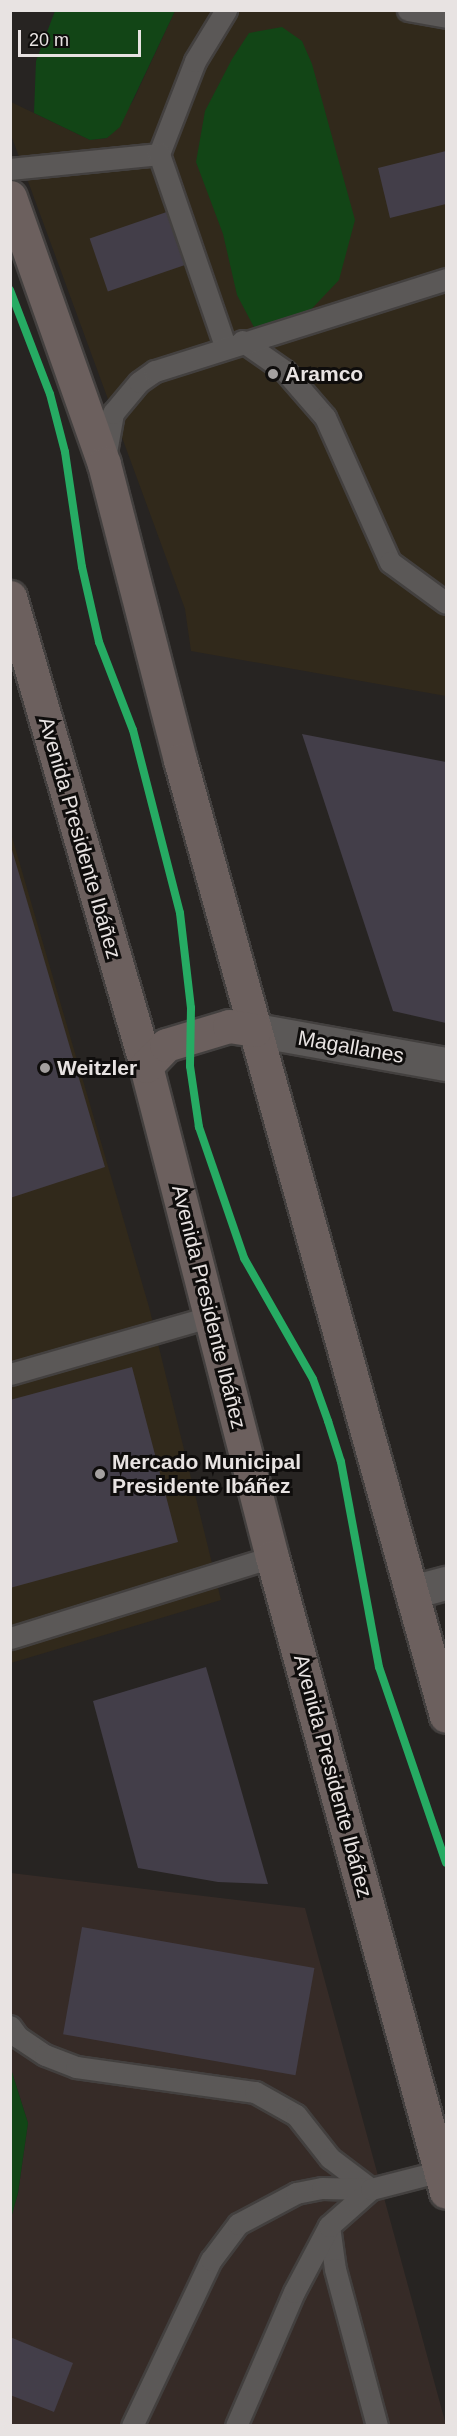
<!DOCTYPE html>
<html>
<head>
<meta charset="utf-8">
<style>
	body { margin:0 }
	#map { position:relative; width:457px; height:2436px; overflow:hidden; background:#272422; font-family:Helvetica,sans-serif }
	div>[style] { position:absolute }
	.commercial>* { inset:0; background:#31291b }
	.built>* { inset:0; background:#362b27 }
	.green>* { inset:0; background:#124516 }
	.building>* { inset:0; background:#433e49; transform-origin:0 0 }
	.roads { filter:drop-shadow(2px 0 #43403f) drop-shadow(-2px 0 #43403f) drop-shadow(0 2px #43403f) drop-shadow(0 -2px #43403f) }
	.lane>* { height:21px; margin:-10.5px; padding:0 10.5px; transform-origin:10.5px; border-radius:10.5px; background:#5b5857 }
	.street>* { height:33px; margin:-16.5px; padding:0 16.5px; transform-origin:16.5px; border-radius:16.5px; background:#5b5857 }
	.secondary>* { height:33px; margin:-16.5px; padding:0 16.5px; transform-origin:16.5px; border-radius:16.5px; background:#5b5857 }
	.primary>* { height:33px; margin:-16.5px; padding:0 16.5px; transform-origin:16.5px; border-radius:16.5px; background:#6c605e }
	.cycleway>* { height:8px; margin:-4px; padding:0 4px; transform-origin:4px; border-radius:4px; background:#26ab63 }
	.dots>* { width:16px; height:16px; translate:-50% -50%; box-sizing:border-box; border:3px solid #0f0d0c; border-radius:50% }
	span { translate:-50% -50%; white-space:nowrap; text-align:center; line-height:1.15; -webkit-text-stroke:6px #0f0d0c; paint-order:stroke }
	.poi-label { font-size:21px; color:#e8e3e2; font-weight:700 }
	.left { translate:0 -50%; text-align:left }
	.street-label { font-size:21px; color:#e8e3e2 }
	.frame { position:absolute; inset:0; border:12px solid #e8e3e2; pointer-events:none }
	.scale { position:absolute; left:18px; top:30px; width:123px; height:27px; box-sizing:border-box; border:3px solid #e8e3e2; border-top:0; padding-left:8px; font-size:18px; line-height:21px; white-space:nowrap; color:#e8e3e2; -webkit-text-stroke:4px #0f0d0c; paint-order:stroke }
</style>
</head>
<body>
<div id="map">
	<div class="commercial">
		<div style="clip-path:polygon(175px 11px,446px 11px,446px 696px,191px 651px,185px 609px,11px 135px,11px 102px,90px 140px,107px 138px,133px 101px)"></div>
		<div style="clip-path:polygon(10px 830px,149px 1307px,221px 1600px,11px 1663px)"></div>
	</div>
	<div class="built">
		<div style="clip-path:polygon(11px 1873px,305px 1908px,446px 2425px,11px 2426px,11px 2218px,18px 2193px,28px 2123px,11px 2069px)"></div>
	</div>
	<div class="green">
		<div style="clip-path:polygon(55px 11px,175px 11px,120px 127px,107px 138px,90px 140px,34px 113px,36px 61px)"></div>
		<div style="clip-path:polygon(282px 27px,302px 41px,312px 64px,355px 220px,339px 280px,302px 319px,256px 331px,237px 295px,223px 234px,196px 162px,205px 111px,232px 59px,249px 33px)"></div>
		<div style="clip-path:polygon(11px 2069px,28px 2123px,18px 2193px,11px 2218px)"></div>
	</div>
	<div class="building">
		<div style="clip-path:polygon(446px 151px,446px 204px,390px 218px,378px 168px)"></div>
		<div style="left:187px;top:205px;width:56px;height:103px;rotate:71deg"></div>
		<div style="clip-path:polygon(302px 734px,446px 762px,446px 1023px,393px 1011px)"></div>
		<div style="clip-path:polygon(10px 843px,105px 1167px,10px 1198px)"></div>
		<div style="clip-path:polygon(132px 1367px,178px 1542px,10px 1588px,10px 1400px)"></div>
		<div style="clip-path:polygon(206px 1667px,268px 1884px,218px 1882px,138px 1868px,93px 1701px)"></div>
		<div style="left:82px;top:1927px;width:236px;height:109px;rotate:10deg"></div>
		<div style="clip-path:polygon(10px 2337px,73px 2363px,54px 2412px,10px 2395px)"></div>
	</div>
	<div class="roads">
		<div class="lane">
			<div style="left:408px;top:10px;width:39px;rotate:10deg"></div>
			<div style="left:159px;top:154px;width:100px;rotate:-68.8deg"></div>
			<div style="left:195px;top:61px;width:60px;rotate:-58.7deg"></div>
			<div style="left:10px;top:169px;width:150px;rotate:-5.7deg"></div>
			<div style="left:159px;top:154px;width:203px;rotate:71deg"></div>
			<div style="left:242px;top:341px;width:52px;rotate:34.9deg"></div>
			<div style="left:285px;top:371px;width:61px;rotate:49deg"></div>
			<div style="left:325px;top:417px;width:159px;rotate:65.9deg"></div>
			<div style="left:390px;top:562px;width:69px;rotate:36.2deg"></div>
			<div style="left:105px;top:458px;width:46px;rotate:-79.9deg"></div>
			<div style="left:113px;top:413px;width:40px;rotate:-50deg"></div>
			<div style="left:139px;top:382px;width:19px;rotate:-35deg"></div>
			<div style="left:155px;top:371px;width:305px;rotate:-17.5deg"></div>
			<div style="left:10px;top:1374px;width:210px;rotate:-16deg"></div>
			<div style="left:10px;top:1638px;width:274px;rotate:-17.2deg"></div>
			<div style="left:10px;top:2026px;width:14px;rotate:54deg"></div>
			<div style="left:18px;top:2037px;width:32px;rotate:34deg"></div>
			<div style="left:45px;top:2055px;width:33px;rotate:21deg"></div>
			<div style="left:76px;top:2067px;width:181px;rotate:8deg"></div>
			<div style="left:255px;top:2092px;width:47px;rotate:29.3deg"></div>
			<div style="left:296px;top:2115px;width:55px;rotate:51.7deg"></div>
			<div style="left:330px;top:2158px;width:51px;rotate:37.1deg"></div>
			<div style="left:329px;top:2226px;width:43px;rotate:82.1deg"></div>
			<div style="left:335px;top:2269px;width:163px;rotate:75deg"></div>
			<div style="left:132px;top:2426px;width:184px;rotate:-64.6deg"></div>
			<div style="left:211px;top:2260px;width:45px;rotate:-53.1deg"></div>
			<div style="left:238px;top:2224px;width:66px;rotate:-28.1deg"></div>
			<div style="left:296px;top:2193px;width:26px;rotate:-11deg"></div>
			<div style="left:322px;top:2188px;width:49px;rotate:1.2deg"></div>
			<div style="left:236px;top:2426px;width:146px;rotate:-66.6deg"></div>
			<div style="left:294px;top:2292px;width:75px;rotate:-62.1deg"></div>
			<div style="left:329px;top:2226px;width:56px;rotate:-41.4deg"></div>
			<div style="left:371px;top:2189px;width:72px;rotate:-14.4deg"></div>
		</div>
		<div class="street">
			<div style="left:412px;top:1592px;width:35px;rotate:-15deg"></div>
		</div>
		<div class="secondary">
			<div style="left:255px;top:1030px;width:194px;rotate:10.1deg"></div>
		</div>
		<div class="primary">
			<div style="left:10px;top:197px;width:283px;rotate:70.6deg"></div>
			<div style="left:104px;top:464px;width:306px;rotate:75.6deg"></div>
			<div style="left:180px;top:760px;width:992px;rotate:74.45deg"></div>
			<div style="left:10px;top:597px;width:488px;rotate:73.8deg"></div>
			<div style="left:146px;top:1066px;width:507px;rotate:75.61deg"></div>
			<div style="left:272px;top:1557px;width:658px;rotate:74.68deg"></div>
			<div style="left:146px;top:1066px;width:29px;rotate:-46deg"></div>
			<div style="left:166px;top:1045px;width:66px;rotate:-16.8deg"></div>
			<div style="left:229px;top:1026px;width:26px;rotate:9deg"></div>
		</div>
	</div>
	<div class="cycleway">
		<div style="left:10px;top:290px;width:111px;rotate:69deg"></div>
		<div style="left:50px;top:394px;width:60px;rotate:75.5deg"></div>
		<div style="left:65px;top:452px;width:116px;rotate:81.6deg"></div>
		<div style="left:82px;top:567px;width:77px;rotate:77.2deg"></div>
		<div style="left:99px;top:642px;width:94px;rotate:68.9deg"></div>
		<div style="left:133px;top:730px;width:189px;rotate:75.6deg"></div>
		<div style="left:180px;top:913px;width:96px;rotate:83.4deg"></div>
		<div style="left:191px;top:1008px;width:58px;rotate:91deg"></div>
		<div style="left:190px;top:1066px;width:62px;rotate:81.6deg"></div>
		<div style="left:199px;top:1127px;width:139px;rotate:71deg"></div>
		<div style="left:244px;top:1258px;width:139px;rotate:60.3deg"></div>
		<div style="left:313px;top:1379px;width:45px;rotate:70.3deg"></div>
		<div style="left:328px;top:1421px;width:43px;rotate:72.4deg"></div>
		<div style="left:341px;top:1462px;width:208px;rotate:79.5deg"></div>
		<div style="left:379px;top:1667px;width:207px;rotate:71.1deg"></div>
	</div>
	<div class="dots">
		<div style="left:273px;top:374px;background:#a4a09f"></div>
		<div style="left:45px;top:1068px;background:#a4a09f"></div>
		<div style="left:100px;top:1474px;background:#a4a09f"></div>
	</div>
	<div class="poi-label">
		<span class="left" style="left:285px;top:374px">Aramco</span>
		<span class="left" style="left:57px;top:1068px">Weitzler</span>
		<span class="left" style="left:112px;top:1474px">Mercado Municipal<br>Presidente Ibáñez</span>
	</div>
	<div class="street-label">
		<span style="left:80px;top:838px;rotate:74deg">Avenida Presidente Ibáñez</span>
		<span style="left:351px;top:1047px;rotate:10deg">Magallanes</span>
		<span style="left:209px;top:1307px;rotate:76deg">Avenida Presidente Ibáñez</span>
		<span style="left:333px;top:1776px;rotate:75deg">Avenida Presidente Ibáñez</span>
	</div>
	<div class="frame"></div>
	<div class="scale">20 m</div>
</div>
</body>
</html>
